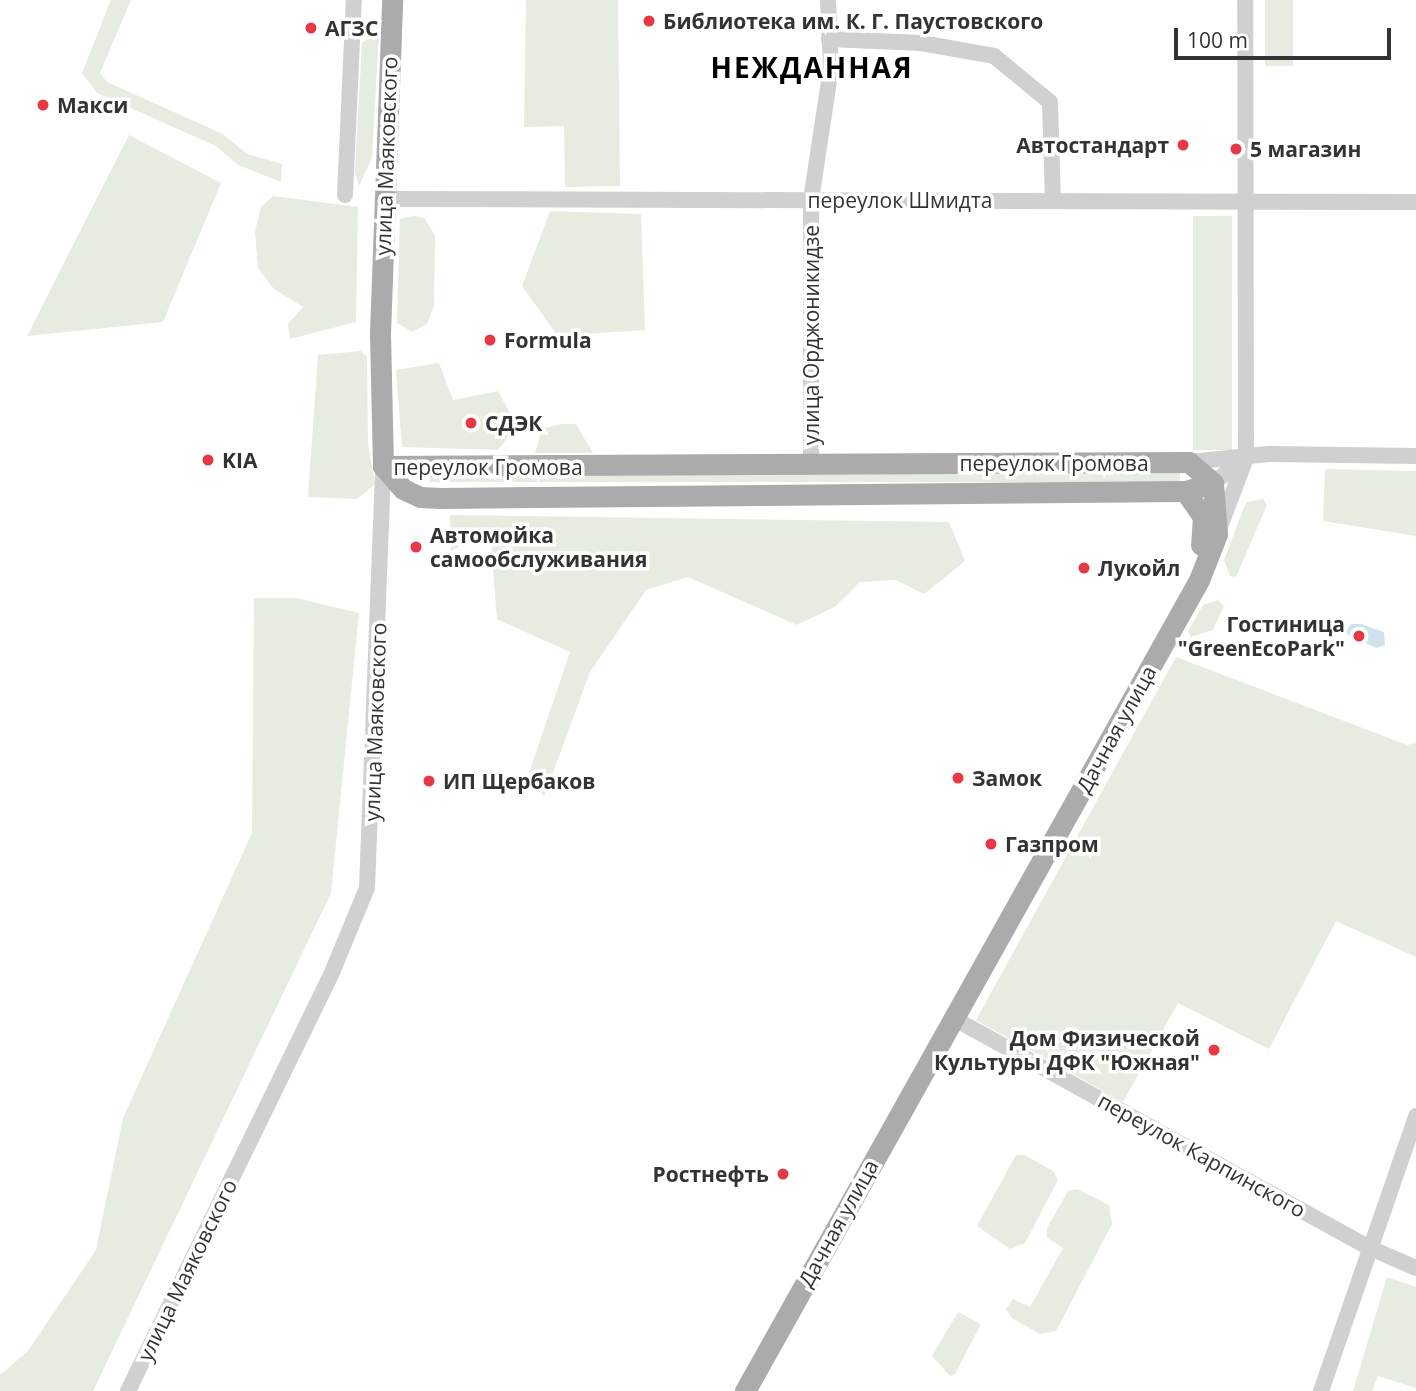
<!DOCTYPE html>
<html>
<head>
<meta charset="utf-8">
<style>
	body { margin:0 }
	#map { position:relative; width:1416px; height:1391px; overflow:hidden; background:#fff; font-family:"Open Sans",sans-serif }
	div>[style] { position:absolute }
	.green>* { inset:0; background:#e6ecdf; transform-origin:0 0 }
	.water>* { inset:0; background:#cfe2ee }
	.minor>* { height:16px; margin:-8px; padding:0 8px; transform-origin:8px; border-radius:8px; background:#d0d0d0 }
	.major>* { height:21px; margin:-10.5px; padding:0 10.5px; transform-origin:10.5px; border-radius:10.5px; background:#ababab }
	.dots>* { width:19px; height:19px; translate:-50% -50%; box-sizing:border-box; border:4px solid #fff; border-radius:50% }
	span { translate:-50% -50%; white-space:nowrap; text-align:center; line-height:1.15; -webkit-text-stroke:7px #fff; paint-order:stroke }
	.poi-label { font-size:21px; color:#333; font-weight:700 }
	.left { translate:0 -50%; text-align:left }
	.right { translate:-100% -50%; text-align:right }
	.street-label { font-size:21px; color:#333 }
	.district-label { font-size:28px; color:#000; font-weight:700; letter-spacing:2px }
	.scale { position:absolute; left:1174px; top:28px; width:217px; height:32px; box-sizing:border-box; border:4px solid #333; border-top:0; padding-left:9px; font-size:21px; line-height:24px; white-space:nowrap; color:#333; -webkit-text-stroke:5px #fff; paint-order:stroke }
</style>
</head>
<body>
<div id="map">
	<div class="green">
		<div style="clip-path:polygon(111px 0,131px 0,100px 73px,107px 82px,223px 134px,247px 154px,282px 164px,281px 182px,238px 165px,216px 146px,97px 93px,82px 73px)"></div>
		<div style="clip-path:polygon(526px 0,618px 0,620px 186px,565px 187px,564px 126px,524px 127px)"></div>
		<div style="left:1265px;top:0;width:28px;height:66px"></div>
		<div style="clip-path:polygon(379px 33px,372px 158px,359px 186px,355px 172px,362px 43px)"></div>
		<div style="clip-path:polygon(129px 135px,221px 183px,163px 322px,27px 336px)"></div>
		<div style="clip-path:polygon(273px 196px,358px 207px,356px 322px,290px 339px,288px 324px,303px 307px,274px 289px,258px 268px,255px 231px,261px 207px)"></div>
		<div style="clip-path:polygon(550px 211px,641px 214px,645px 330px,558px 336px,522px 286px)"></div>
		<div style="clip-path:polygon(415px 216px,424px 218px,435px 235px,434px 306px,427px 324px,412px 332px,397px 323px,400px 219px)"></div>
		<div style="left:1232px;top:216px;width:234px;height:39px;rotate:90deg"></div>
		<div style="clip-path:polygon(361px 351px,367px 357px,368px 445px,375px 484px,357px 499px,308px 497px,318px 355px)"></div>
		<div style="clip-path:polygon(439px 363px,453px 400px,498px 391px,517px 426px,498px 450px,402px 447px,396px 370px)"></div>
		<div style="clip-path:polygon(561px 424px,576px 424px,593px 453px,535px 453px,542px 429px)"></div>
		<div style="left:1180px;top:469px;width:13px;height:751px;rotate:90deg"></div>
		<div style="clip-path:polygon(1325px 469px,1416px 471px,1416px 536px,1323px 521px)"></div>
		<div style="clip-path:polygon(1263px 499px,1267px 505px,1236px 577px,1230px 576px,1224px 560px,1244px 507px,1247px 502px)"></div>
		<div style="clip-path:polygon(450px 515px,949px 522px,965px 561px,924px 594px,896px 580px,860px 582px,836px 606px,797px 625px,688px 577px,646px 590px,590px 672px,544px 797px,529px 773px,570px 652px,497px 619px,490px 531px,451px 551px)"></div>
		<div style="clip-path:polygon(254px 598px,296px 598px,359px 613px,331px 893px,93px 1391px,0 1391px,0 1375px,28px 1351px,96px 1250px,123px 1118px,252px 833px)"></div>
		<div style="clip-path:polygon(1218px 600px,1224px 606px,1213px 630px,1191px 637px,1188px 631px,1203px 605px)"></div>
		<div style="clip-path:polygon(1176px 657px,1407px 745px,1416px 743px,1416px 957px,1336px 921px,1269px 1049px,1178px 1003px,1123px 1102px,976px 1020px)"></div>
		<div style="clip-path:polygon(1016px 1155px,1025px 1155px,1053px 1171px,1058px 1180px,1025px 1243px,1010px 1249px,977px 1226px)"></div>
		<div style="clip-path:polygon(1077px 1189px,1109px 1205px,1112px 1224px,1056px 1331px,1040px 1334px,1012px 1318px,1006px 1309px,1013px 1299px,1030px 1307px,1063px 1248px,1047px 1238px,1047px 1228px,1068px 1191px)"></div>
		<div style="clip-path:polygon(1387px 1277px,1416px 1287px,1416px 1388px,1378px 1376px,1372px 1391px,1353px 1391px)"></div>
		<div style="clip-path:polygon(958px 1312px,981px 1324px,955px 1374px,950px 1376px,932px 1356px)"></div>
	</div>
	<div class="water">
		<div style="clip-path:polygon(1361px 624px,1384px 632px,1385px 645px,1376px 648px,1345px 633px,1351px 624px)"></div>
	</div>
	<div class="minor">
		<div style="left:829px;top:39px;width:92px;rotate:2.5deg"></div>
		<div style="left:921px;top:43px;width:74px;rotate:10.1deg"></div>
		<div style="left:994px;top:56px;width:72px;rotate:39.4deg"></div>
		<div style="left:1050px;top:102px;width:99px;rotate:88.3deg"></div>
		<div style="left:345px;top:195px;width:195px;rotate:-87.4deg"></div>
		<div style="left:384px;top:199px;width:1032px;rotate:0.17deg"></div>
		<div style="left:1189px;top:462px;width:80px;rotate:-5.7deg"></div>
		<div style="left:1269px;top:454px;width:147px;rotate:0.8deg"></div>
		<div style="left:811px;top:465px;width:265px;rotate:-90deg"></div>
		<div style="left:811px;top:200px;width:134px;rotate:-81.4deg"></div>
		<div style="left:831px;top:67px;width:67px;rotate:-92.6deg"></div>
		<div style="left:1213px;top:483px;width:41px;rotate:-37.1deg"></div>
		<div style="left:1218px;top:532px;width:79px;rotate:-69.3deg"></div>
		<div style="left:1246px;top:458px;width:458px;rotate:-90.1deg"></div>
		<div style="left:953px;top:1018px;width:476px;rotate:28.9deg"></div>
		<div style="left:1370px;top:1248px;width:50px;rotate:23.5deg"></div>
		<div style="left:128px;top:1391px;width:468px;rotate:-64deg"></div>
		<div style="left:333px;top:970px;width:89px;rotate:-67.5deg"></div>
		<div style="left:367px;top:888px;width:422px;rotate:-87.8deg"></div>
		<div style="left:1321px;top:1391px;width:291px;rotate:-70.9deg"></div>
	</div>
	<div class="major">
		<div style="left:383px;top:466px;width:133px;rotate:-91.3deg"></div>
		<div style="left:380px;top:333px;width:333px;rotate:-87.9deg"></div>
		<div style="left:1185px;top:491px;width:32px;rotate:55deg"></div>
		<div style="left:1203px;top:517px;width:28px;rotate:94deg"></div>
		<div style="left:745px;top:1391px;width:929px;rotate:-60.76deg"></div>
		<div style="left:1199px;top:580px;width:49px;rotate:-68.6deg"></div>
		<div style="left:1217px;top:534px;width:51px;rotate:-94.5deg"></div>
		<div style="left:1213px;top:483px;width:32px;rotate:-139deg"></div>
		<div style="left:1189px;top:462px;width:806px;rotate:179.72deg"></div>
		<div style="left:383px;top:466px;width:30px;rotate:49deg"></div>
		<div style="left:403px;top:489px;width:19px;rotate:25deg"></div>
		<div style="left:420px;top:497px;width:20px;rotate:3deg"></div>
		<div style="left:440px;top:498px;width:745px;rotate:-0.54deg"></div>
		<div style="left:1185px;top:491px;width:29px;rotate:-16deg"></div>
	</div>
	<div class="dots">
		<div style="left:649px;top:21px;background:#e63946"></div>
		<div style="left:311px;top:28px;background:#e63946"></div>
		<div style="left:43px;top:105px;background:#e63946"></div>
		<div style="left:1183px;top:145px;background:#e63946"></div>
		<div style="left:1236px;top:149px;background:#e63946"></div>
		<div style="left:490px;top:340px;background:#e63946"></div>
		<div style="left:471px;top:423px;background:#e63946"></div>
		<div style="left:208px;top:460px;background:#e63946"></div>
		<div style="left:416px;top:547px;background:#e63946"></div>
		<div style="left:1084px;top:568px;background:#e63946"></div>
		<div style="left:1359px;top:636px;background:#e63946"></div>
		<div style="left:958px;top:778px;background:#e63946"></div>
		<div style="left:429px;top:781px;background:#e63946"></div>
		<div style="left:991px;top:844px;background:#e63946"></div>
		<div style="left:1214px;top:1050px;background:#e63946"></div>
		<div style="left:783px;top:1174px;background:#e63946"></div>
	</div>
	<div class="poi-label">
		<span class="left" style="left:663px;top:21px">Библиотека им. К. Г. Паустовского</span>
		<span class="left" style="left:325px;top:28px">АГЗС</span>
		<span class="left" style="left:57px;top:105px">Макси</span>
		<span class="right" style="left:1169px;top:145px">Автостандарт</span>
		<span class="left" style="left:1250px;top:149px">5 магазин</span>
		<span class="left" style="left:504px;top:340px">Formula</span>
		<span class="left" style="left:485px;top:423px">СДЭК</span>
		<span class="left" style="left:222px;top:460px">KIA</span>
		<span class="left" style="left:430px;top:547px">Автомойка<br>самообслуживания</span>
		<span class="left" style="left:1098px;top:568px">Лукойл</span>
		<span class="right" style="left:1345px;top:636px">Гостиница<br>"GreenEcoPark"</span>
		<span class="left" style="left:972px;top:778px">Замок</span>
		<span class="left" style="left:443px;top:781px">ИП Щербаков</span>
		<span class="left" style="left:1005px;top:844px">Газпром</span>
		<span class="right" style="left:1200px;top:1050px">Дом Физической<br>Культуры ДФК "Южная"</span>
		<span class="right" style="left:769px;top:1174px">Ростнефть</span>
	</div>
	<div class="street-label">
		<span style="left:386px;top:156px;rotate:-88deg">улица Маяковского</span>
		<span style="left:900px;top:200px">переулок Шмидта</span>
		<span style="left:811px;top:335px;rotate:-90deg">улица Орджоникидзе</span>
		<span style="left:1054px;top:463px">переулок Громова</span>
		<span style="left:488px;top:467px">переулок Громова</span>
		<span style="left:375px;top:722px;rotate:-88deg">улица Маяковского</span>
		<span style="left:1116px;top:729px;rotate:-61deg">Дачная улица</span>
		<span style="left:1202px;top:1155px;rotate:29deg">переулок Карпинского</span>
		<span style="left:838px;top:1223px;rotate:-61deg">Дачная улица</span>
		<span style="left:187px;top:1270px;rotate:-64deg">улица Маяковского</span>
	</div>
	<div class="district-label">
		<span style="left:812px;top:67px">НЕЖДАННАЯ</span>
	</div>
	<div class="scale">100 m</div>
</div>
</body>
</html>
